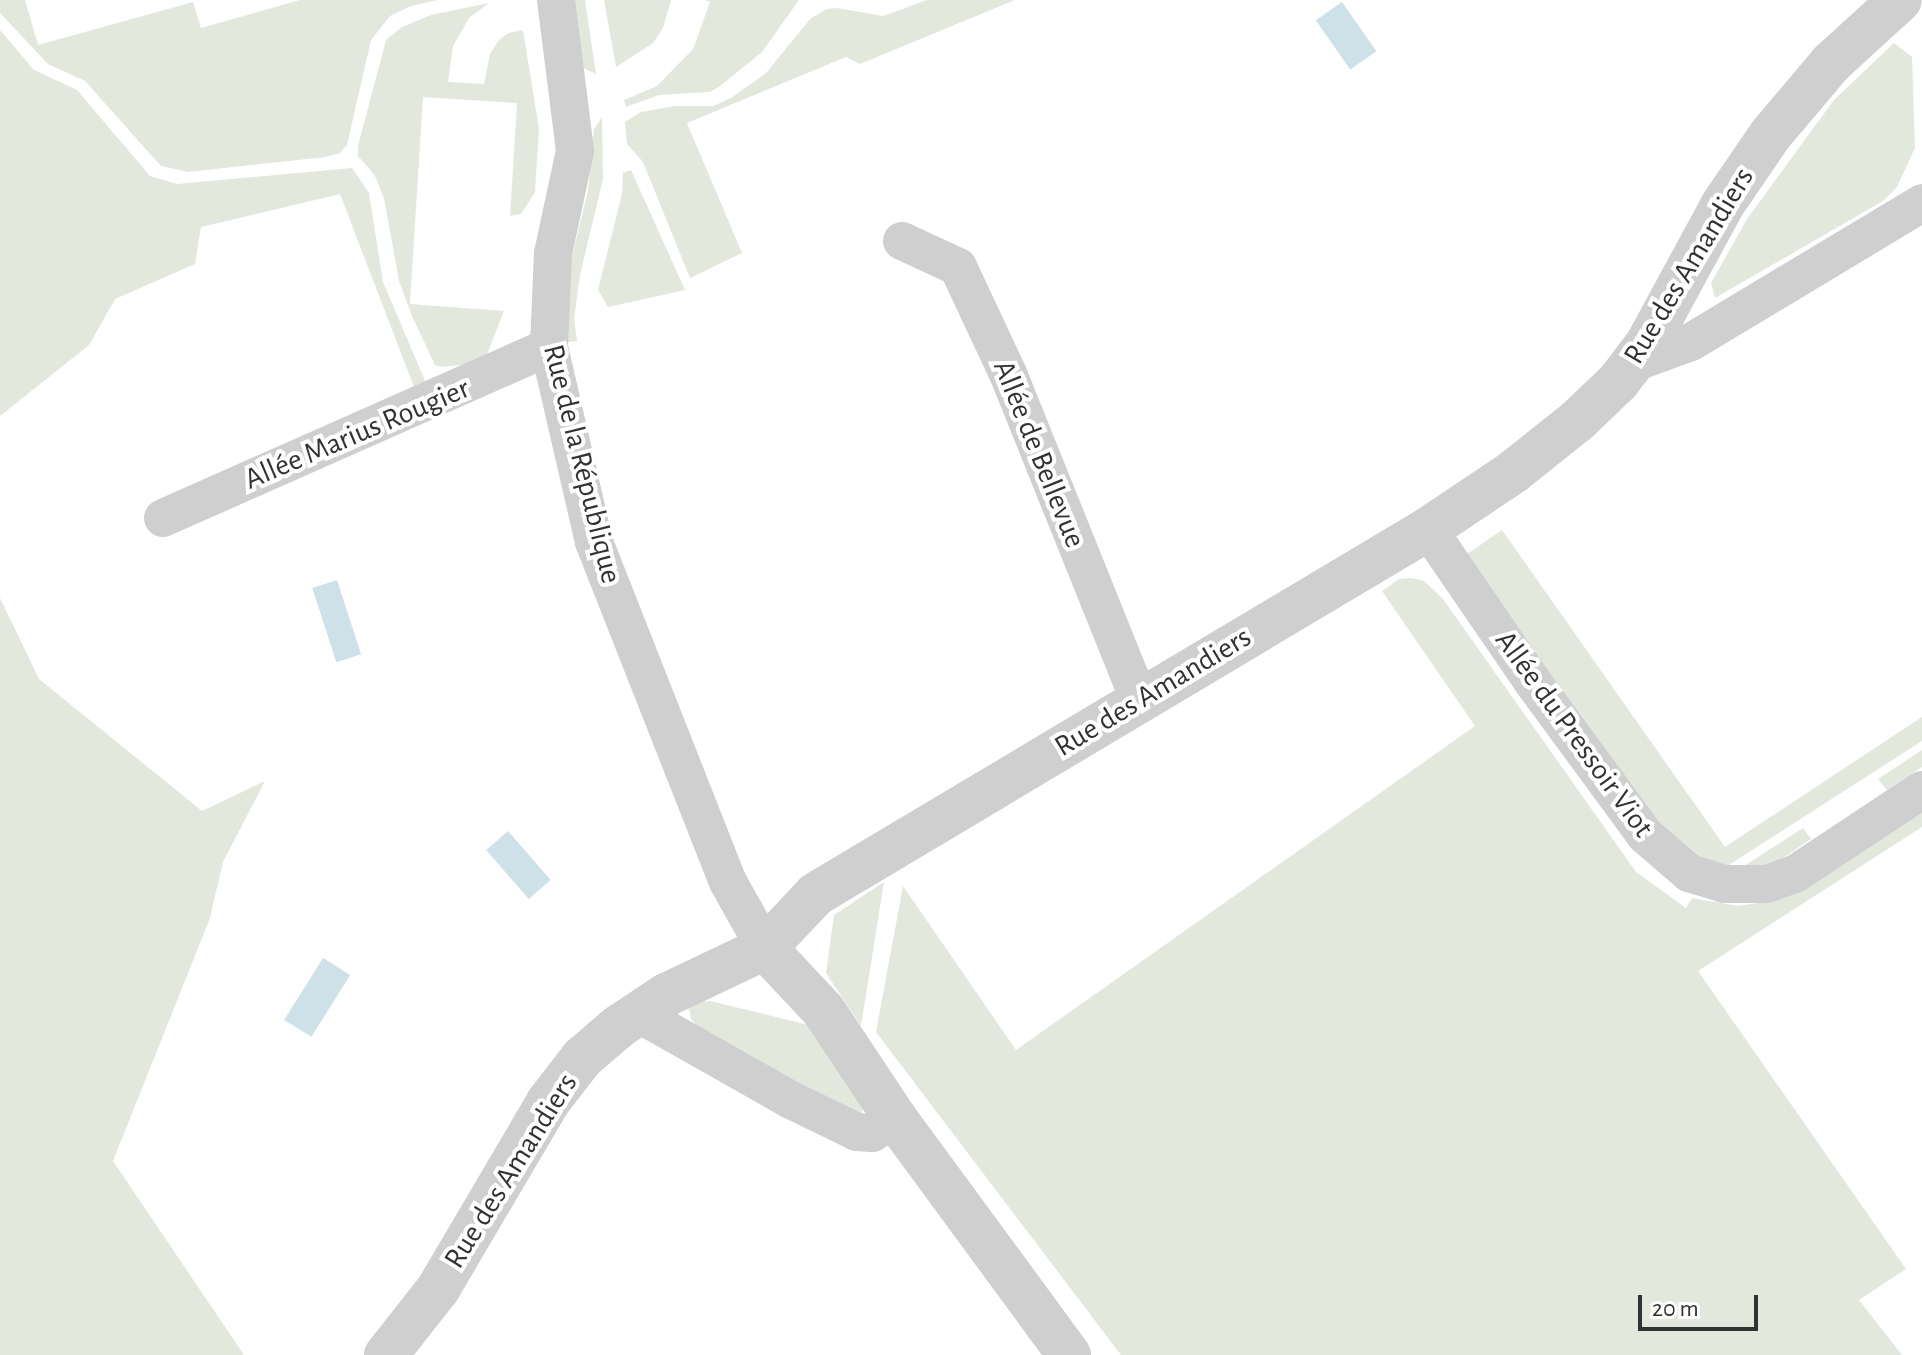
<!DOCTYPE html>
<html>
<head>
<meta charset="utf-8">
<style>
	body { margin:0 }
	#map { position:relative; width:1922px; height:1355px; overflow:hidden; background:#fff; font-family:"Alegreya Sans",sans-serif }
	div>[style] { position:absolute }
	.green>* { inset:0; background:#e3e8dc }
	.water>* { inset:0; background:#cde1e9; transform-origin:0 0 }
	.minor>* { height:38px; margin:-19px; padding:0 19px; transform-origin:19px; border-radius:19px; background:#cfcfcf }
	.tertiary>* { height:44px; margin:-22px; padding:0 22px; transform-origin:22px; border-radius:22px; background:#cfcfcf }
	span { translate:-50% -50%; white-space:nowrap; text-align:center; line-height:1.15; -webkit-text-stroke:8px #fff; paint-order:stroke }
	.street-label { font-size:30px; color:#323232 }
	.scale { position:absolute; left:1638px; top:1295px; width:120px; height:36px; box-sizing:border-box; border:4px solid #323232; border-top:0; padding-left:10px; font-size:24px; line-height:28px; white-space:nowrap; color:#323232; -webkit-text-stroke:6px #fff; paint-order:stroke }
</style>
</head>
<body>
<div id="map">
	<div class="green">
		<div style="clip-path:polygon(0 0,25px 0,38px 45px,193px 2px,201px 28px,300px 0,438px 0,411px 6px,390px 16px,371px 40px,347px 145px,340px 153px,326px 157px,188px 172px,161px 166px,85px 81px,48px 64px,0 13px)"></div>
		<div style="clip-path:polygon(574px 0,585px 0,596px 74px,583px 68px)"></div>
		<div style="clip-path:polygon(604px 0,671px 0,663px 28px,653px 43px,616px 67px)"></div>
		<div style="clip-path:polygon(705px 0,799px 0,762px 52px,719px 87px,709px 92px,659px 95px,626px 107px,624px 100px,657px 86px,693px 49px,710px 2px)"></div>
		<div style="clip-path:polygon(927px 0,1015px 0,860px 64px,846px 57px,687px 123px,742px 253px,690px 278px,643px 162px,627px 144px,625px 122px,641px 112px,675px 106px,713px 106px,731px 98px,766px 73px,811px 18px,827px 9px,837px 8px,883px 16px)"></div>
		<div style="clip-path:polygon(489px 3px,469px 18px,453px 46px,448px 82px,484px 84px,490px 54px,499px 40px,508px 33px,523px 30px,539px 129px,535px 192px,521px 214px,510px 216px,517px 103px,423px 97px,410px 304px,504px 311px,486px 357px,471px 364px,442px 367px,435px 365px,412px 316px,399px 281px,384px 198px,374px 174px,358px 156px,358px 146px,386px 40px,402px 27px,431px 15px)"></div>
		<div style="clip-path:polygon(0 30px,34px 70px,77px 90px,150px 176px,177px 184px,352px 168px,369px 193px,383px 282px,425px 381px,414px 387px,340px 194px,201px 227px,195px 264px,115px 299px,89px 345px,0 416px)"></div>
		<div style="clip-path:polygon(1894px 43px,1912px 57px,1915px 148px,1897px 187px,1883px 201px,1715px 298px,1711px 283px,1747px 219px,1834px 100px)"></div>
		<div style="clip-path:polygon(602px 117px,603px 179px,580px 275px,574px 319px,577px 341px,563px 343px,563px 293px,588px 191px,594px 129px)"></div>
		<div style="clip-path:polygon(631px 170px,685px 290px,608px 307px,598px 290px,622px 194px,623px 173px)"></div>
		<div style="clip-path:polygon(1502px 530px,1725px 847px,1922px 717px,1922px 741px,1718px 872px,1666px 844px,1467px 554px)"></div>
		<div style="clip-path:polygon(1411px 578px,1424px 581px,1443px 599px,1636px 872px,1686px 908px,1692px 898px,1738px 906px,1758px 903px,1784px 893px,1922px 804px,1922px 827px,1698px 971px,1906px 1269px,1859px 1300px,1902px 1355px,1121px 1355px,876px 1032px,903px 886px,1016px 1050px,1475px 726px,1382px 591px,1399px 579px)"></div>
		<div style="clip-path:polygon(0 598px,39px 679px,202px 811px,265px 781px,223px 862px,210px 918px,113px 1161px,244px 1355px,0 1355px)"></div>
		<div style="clip-path:polygon(1922px 750px,1922px 767px,1887px 790px,1878px 779px)"></div>
		<div style="clip-path:polygon(1803px 828px,1811px 839px,1773px 865px,1730px 875px)"></div>
		<div style="clip-path:polygon(884px 882px,861px 1026px,826px 973px,834px 915px)"></div>
		<div style="clip-path:polygon(710px 1001px,809px 1025px,864px 1105px,861px 1115px,856px 1120px,701px 1030px,691px 1019px,688px 1003px)"></div>
	</div>
	<div class="water">
		<div style="left:1342px;top:2px;width:60px;height:32px;rotate:55deg"></div>
		<div style="left:337px;top:580px;width:78px;height:26px;rotate:72deg"></div>
		<div style="left:508px;top:831px;width:65px;height:29px;rotate:49deg"></div>
		<div style="left:323px;top:958px;width:32px;height:73px;rotate:32deg"></div>
	</div>
	<div class="minor">
		<div style="left:556px;top:0;width:152px;rotate:82.8deg"></div>
		<div style="left:575px;top:151px;width:105px;rotate:102.1deg"></div>
		<div style="left:553px;top:254px;width:93px;rotate:92.5deg"></div>
		<div style="left:549px;top:347px;width:200px;rotate:77deg"></div>
		<div style="left:594px;top:542px;width:365px;rotate:68.5deg"></div>
		<div style="left:728px;top:882px;width:76px;rotate:60.7deg"></div>
		<div style="left:902px;top:241px;width:62px;rotate:24.9deg"></div>
		<div style="left:958px;top:267px;width:120px;rotate:64.9deg"></div>
		<div style="left:1009px;top:376px;width:348px;rotate:68.1deg"></div>
		<div style="left:1631px;top:364px;width:64px;rotate:-20.1deg"></div>
		<div style="left:1691px;top:342px;width:270px;rotate:-31deg"></div>
		<div style="left:163px;top:518px;width:422px;rotate:-23.9deg"></div>
		<div style="left:1428px;top:529px;width:184px;rotate:55.6deg"></div>
		<div style="left:1532px;top:681px;width:191px;rotate:53.7deg"></div>
		<div style="left:1645px;top:835px;width:58px;rotate:40.8deg"></div>
		<div style="left:1689px;top:873px;width:37px;rotate:17deg"></div>
		<div style="left:1724px;top:884px;width:43px"></div>
		<div style="left:1767px;top:884px;width:30px;rotate:-20deg"></div>
		<div style="left:1795px;top:874px;width:152px;rotate:-33.5deg"></div>
		<div style="left:639px;top:1014px;width:175px;rotate:29.5deg"></div>
		<div style="left:791px;top:1100px;width:73px;rotate:25.9deg"></div>
		<div style="left:857px;top:1132px;width:15px;rotate:4deg"></div>
		<div style="left:872px;top:1133px;width:27px;rotate:-33deg"></div>
	</div>
	<div class="tertiary">
		<div style="left:765px;top:948px;width:86px;rotate:46.9deg"></div>
		<div style="left:824px;top:1011px;width:128px;rotate:56.4deg"></div>
		<div style="left:895px;top:1118px;width:294px;rotate:53.7deg"></div>
		<div style="left:386px;top:1355px;width:84px;rotate:-51.8deg"></div>
		<div style="left:438px;top:1289px;width:217px;rotate:-59.5deg"></div>
		<div style="left:548px;top:1102px;width:56px;rotate:-52.3deg"></div>
		<div style="left:582px;top:1058px;width:48px;rotate:-40.7deg"></div>
		<div style="left:618px;top:1027px;width:58px;rotate:-33.7deg"></div>
		<div style="left:666px;top:995px;width:110px;rotate:-25.4deg"></div>
		<div style="left:765px;top:948px;width:74px;rotate:-46.6deg"></div>
		<div style="left:816px;top:894px;width:713px;rotate:-30.81deg"></div>
		<div style="left:1428px;top:529px;width:102px;rotate:-33.8deg"></div>
		<div style="left:1513px;top:472px;width:82px;rotate:-38.6deg"></div>
		<div style="left:1577px;top:421px;width:57px;rotate:-43.6deg"></div>
		<div style="left:1618px;top:382px;width:48px;rotate:-52.7deg"></div>
		<div style="left:1647px;top:344px;width:159px;rotate:-61.5deg"></div>
		<div style="left:1723px;top:204px;width:85px;rotate:-55.6deg"></div>
		<div style="left:1771px;top:134px;width:93px;rotate:-49.8deg"></div>
		<div style="left:1831px;top:63px;width:93px;rotate:-42.4deg"></div>
	</div>
	<div class="street-label">
		<span style="left:1689px;top:266px;rotate:-59deg">Rue des Amandiers</span>
		<span style="left:357px;top:434px;rotate:-23deg">Allée Marius Rougier</span>
		<span style="left:1039px;top:454px;rotate:68deg">Allée de Bellevue</span>
		<span style="left:582px;top:464px;rotate:76deg">Rue de la République</span>
		<span style="left:1153px;top:692px;rotate:-31deg">Rue des Amandiers</span>
		<span style="left:1574px;top:734px;rotate:54deg">Allée du Pressoir Viot</span>
		<span style="left:511px;top:1171px;rotate:-58deg">Rue des Amandiers</span>
	</div>
	<div class="scale">20 m</div>
</div>
</body>
</html>
